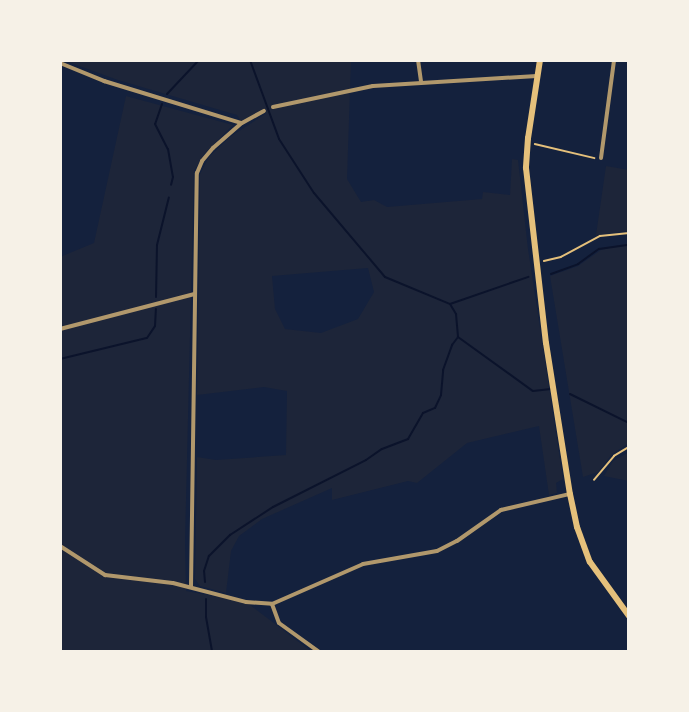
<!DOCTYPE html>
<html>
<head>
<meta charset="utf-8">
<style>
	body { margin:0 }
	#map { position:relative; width:689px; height:712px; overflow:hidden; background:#14213d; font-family:"Sofia Sans Condensed",sans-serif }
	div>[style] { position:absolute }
	.green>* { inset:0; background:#1d2539 }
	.stream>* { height:2px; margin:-1px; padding:0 1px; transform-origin:1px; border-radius:1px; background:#0b132b }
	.path>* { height:1.5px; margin:-0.75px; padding:0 0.75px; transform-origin:0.75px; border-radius:0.75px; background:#e5c07b }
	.minor>* { height:4px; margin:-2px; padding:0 2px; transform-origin:2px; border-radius:2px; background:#b1986c }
	.primary>* { height:6px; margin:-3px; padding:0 3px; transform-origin:3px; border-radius:3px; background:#e5c07b }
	span { translate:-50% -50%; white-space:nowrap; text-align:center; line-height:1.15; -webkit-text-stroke:6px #f6f1e7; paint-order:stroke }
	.frame { position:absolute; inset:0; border:62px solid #f6f1e7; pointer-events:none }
</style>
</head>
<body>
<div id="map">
	<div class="green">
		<div style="clip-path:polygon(evenodd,63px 60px,351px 60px,347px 179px,361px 202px,374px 200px,387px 207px,482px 199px,483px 192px,510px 195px,512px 159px,518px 160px,528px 249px,563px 479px,556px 483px,557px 493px,549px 495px,539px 426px,467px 443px,417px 483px,408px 481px,332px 500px,332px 488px,262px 519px,239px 536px,231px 551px,226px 593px,200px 586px,195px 579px,197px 457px,216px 460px,286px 455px,287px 391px,264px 387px,197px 395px,200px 174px,209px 157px,230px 137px,265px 114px,266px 111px,242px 123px,237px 115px,118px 80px,63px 60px,368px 268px,374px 292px,358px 319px,321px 333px,285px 329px,275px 309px,272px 276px,368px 268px)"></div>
		<div style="clip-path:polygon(126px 96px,233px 125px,204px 154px,194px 171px,185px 542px,186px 591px,246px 602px,312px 652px,60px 652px,60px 257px,94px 243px)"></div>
		<div style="clip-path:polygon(606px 166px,629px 170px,629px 231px,596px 235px)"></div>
		<div style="clip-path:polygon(629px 243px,629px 443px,612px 454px,598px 472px,583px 477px,550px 276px,578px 266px,601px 250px)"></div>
		<div style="clip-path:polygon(629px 452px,629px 481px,604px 476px,613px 461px)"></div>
	</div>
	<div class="stream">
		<div style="left:250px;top:60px;width:84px;rotate:69.8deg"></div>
		<div style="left:279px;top:139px;width:64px;rotate:57.1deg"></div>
		<div style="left:314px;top:193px;width:110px;rotate:49.8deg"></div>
		<div style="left:385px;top:277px;width:70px;rotate:22.6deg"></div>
		<div style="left:450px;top:304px;width:12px;rotate:59deg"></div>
		<div style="left:456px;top:314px;width:23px;rotate:85deg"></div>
		<div style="left:167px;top:94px;width:47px;rotate:-46.7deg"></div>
		<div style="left:162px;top:104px;width:21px;rotate:109deg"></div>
		<div style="left:155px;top:124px;width:28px;rotate:63deg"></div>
		<div style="left:168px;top:149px;width:28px;rotate:80deg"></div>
		<div style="left:173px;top:177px;width:8px;rotate:104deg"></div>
		<div style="left:551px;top:274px;width:29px;rotate:-20deg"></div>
		<div style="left:578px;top:264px;width:26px;rotate:-36deg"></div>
		<div style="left:599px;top:249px;width:30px;rotate:-8deg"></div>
		<div style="left:156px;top:297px;width:52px;rotate:-88.9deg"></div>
		<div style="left:157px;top:245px;width:49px;rotate:-76deg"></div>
		<div style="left:450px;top:304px;width:83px;rotate:-19.1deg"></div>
		<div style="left:458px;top:337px;width:92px;rotate:35.8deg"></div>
		<div style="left:533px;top:391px;width:18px;rotate:-6deg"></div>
		<div style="left:60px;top:359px;width:89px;rotate:-13.6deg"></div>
		<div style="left:147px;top:338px;width:14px;rotate:-56deg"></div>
		<div style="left:155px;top:326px;width:17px;rotate:-87deg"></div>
		<div style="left:570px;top:394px;width:66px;rotate:26.2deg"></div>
		<div style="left:205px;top:582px;width:11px;rotate:-95deg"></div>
		<div style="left:204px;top:571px;width:16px;rotate:-72deg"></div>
		<div style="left:209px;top:556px;width:30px;rotate:-45deg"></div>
		<div style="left:230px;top:535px;width:51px;rotate:-33.1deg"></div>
		<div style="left:273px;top:507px;width:104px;rotate:-26.8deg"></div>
		<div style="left:366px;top:460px;width:19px;rotate:-35deg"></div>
		<div style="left:382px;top:449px;width:28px;rotate:-21deg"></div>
		<div style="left:408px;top:439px;width:30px;rotate:-60deg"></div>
		<div style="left:423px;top:413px;width:13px;rotate:-23deg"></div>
		<div style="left:435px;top:408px;width:14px;rotate:-65deg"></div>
		<div style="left:441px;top:395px;width:25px;rotate:-85deg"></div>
		<div style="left:443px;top:370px;width:27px;rotate:-70deg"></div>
		<div style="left:452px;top:345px;width:10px;rotate:-53deg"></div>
		<div style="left:206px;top:599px;width:18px;rotate:90deg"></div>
		<div style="left:206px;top:617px;width:36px;rotate:80deg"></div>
	</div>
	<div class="path">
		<div style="left:535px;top:144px;width:61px;rotate:13.3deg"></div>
		<div style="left:544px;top:261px;width:17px;rotate:-13deg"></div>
		<div style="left:561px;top:257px;width:44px;rotate:-28.3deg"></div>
		<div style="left:600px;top:236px;width:29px;rotate:-6deg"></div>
		<div style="left:594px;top:480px;width:31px;rotate:-50deg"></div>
		<div style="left:614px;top:456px;width:17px;rotate:-31deg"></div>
	</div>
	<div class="minor">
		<div style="left:418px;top:60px;width:22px;rotate:82deg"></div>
		<div style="left:60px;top:63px;width:48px;rotate:22.2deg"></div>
		<div style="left:104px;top:81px;width:143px;rotate:17deg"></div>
		<div style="left:273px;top:107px;width:102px;rotate:-11.9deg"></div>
		<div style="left:373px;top:86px;width:164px;rotate:-3.5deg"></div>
		<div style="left:601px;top:158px;width:99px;rotate:-82.4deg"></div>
		<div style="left:60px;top:329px;width:138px;rotate:-14.6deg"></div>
		<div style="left:60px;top:546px;width:54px;rotate:32.8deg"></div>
		<div style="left:105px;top:575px;width:68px;rotate:6.7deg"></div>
		<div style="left:173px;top:583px;width:75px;rotate:14.6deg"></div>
		<div style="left:246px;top:602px;width:26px;rotate:4deg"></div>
		<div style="left:272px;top:604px;width:99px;rotate:-23.7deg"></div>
		<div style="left:363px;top:564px;width:75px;rotate:-10deg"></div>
		<div style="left:437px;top:551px;width:22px;rotate:-27deg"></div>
		<div style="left:457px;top:541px;width:54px;rotate:-35.2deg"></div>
		<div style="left:501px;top:510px;width:71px;rotate:-13.1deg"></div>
		<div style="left:191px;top:587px;width:414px;rotate:-89.2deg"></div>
		<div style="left:197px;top:173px;width:13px;rotate:-67deg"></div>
		<div style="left:202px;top:161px;width:17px;rotate:-50deg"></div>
		<div style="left:213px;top:148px;width:38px;rotate:-41deg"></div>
		<div style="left:242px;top:123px;width:25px;rotate:-29deg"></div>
		<div style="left:272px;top:604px;width:20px;rotate:70deg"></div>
		<div style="left:279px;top:623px;width:49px;rotate:35.9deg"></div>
	</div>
	<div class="primary">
		<div style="left:540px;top:60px;width:79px;rotate:98.7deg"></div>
		<div style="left:528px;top:138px;width:30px;rotate:94deg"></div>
		<div style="left:526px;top:168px;width:176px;rotate:83.5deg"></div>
		<div style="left:546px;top:343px;width:153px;rotate:81deg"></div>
		<div style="left:570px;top:494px;width:34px;rotate:78deg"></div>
		<div style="left:577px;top:527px;width:37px;rotate:70deg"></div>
		<div style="left:590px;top:562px;width:67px;rotate:54.2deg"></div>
	</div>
	<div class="frame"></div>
</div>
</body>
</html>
